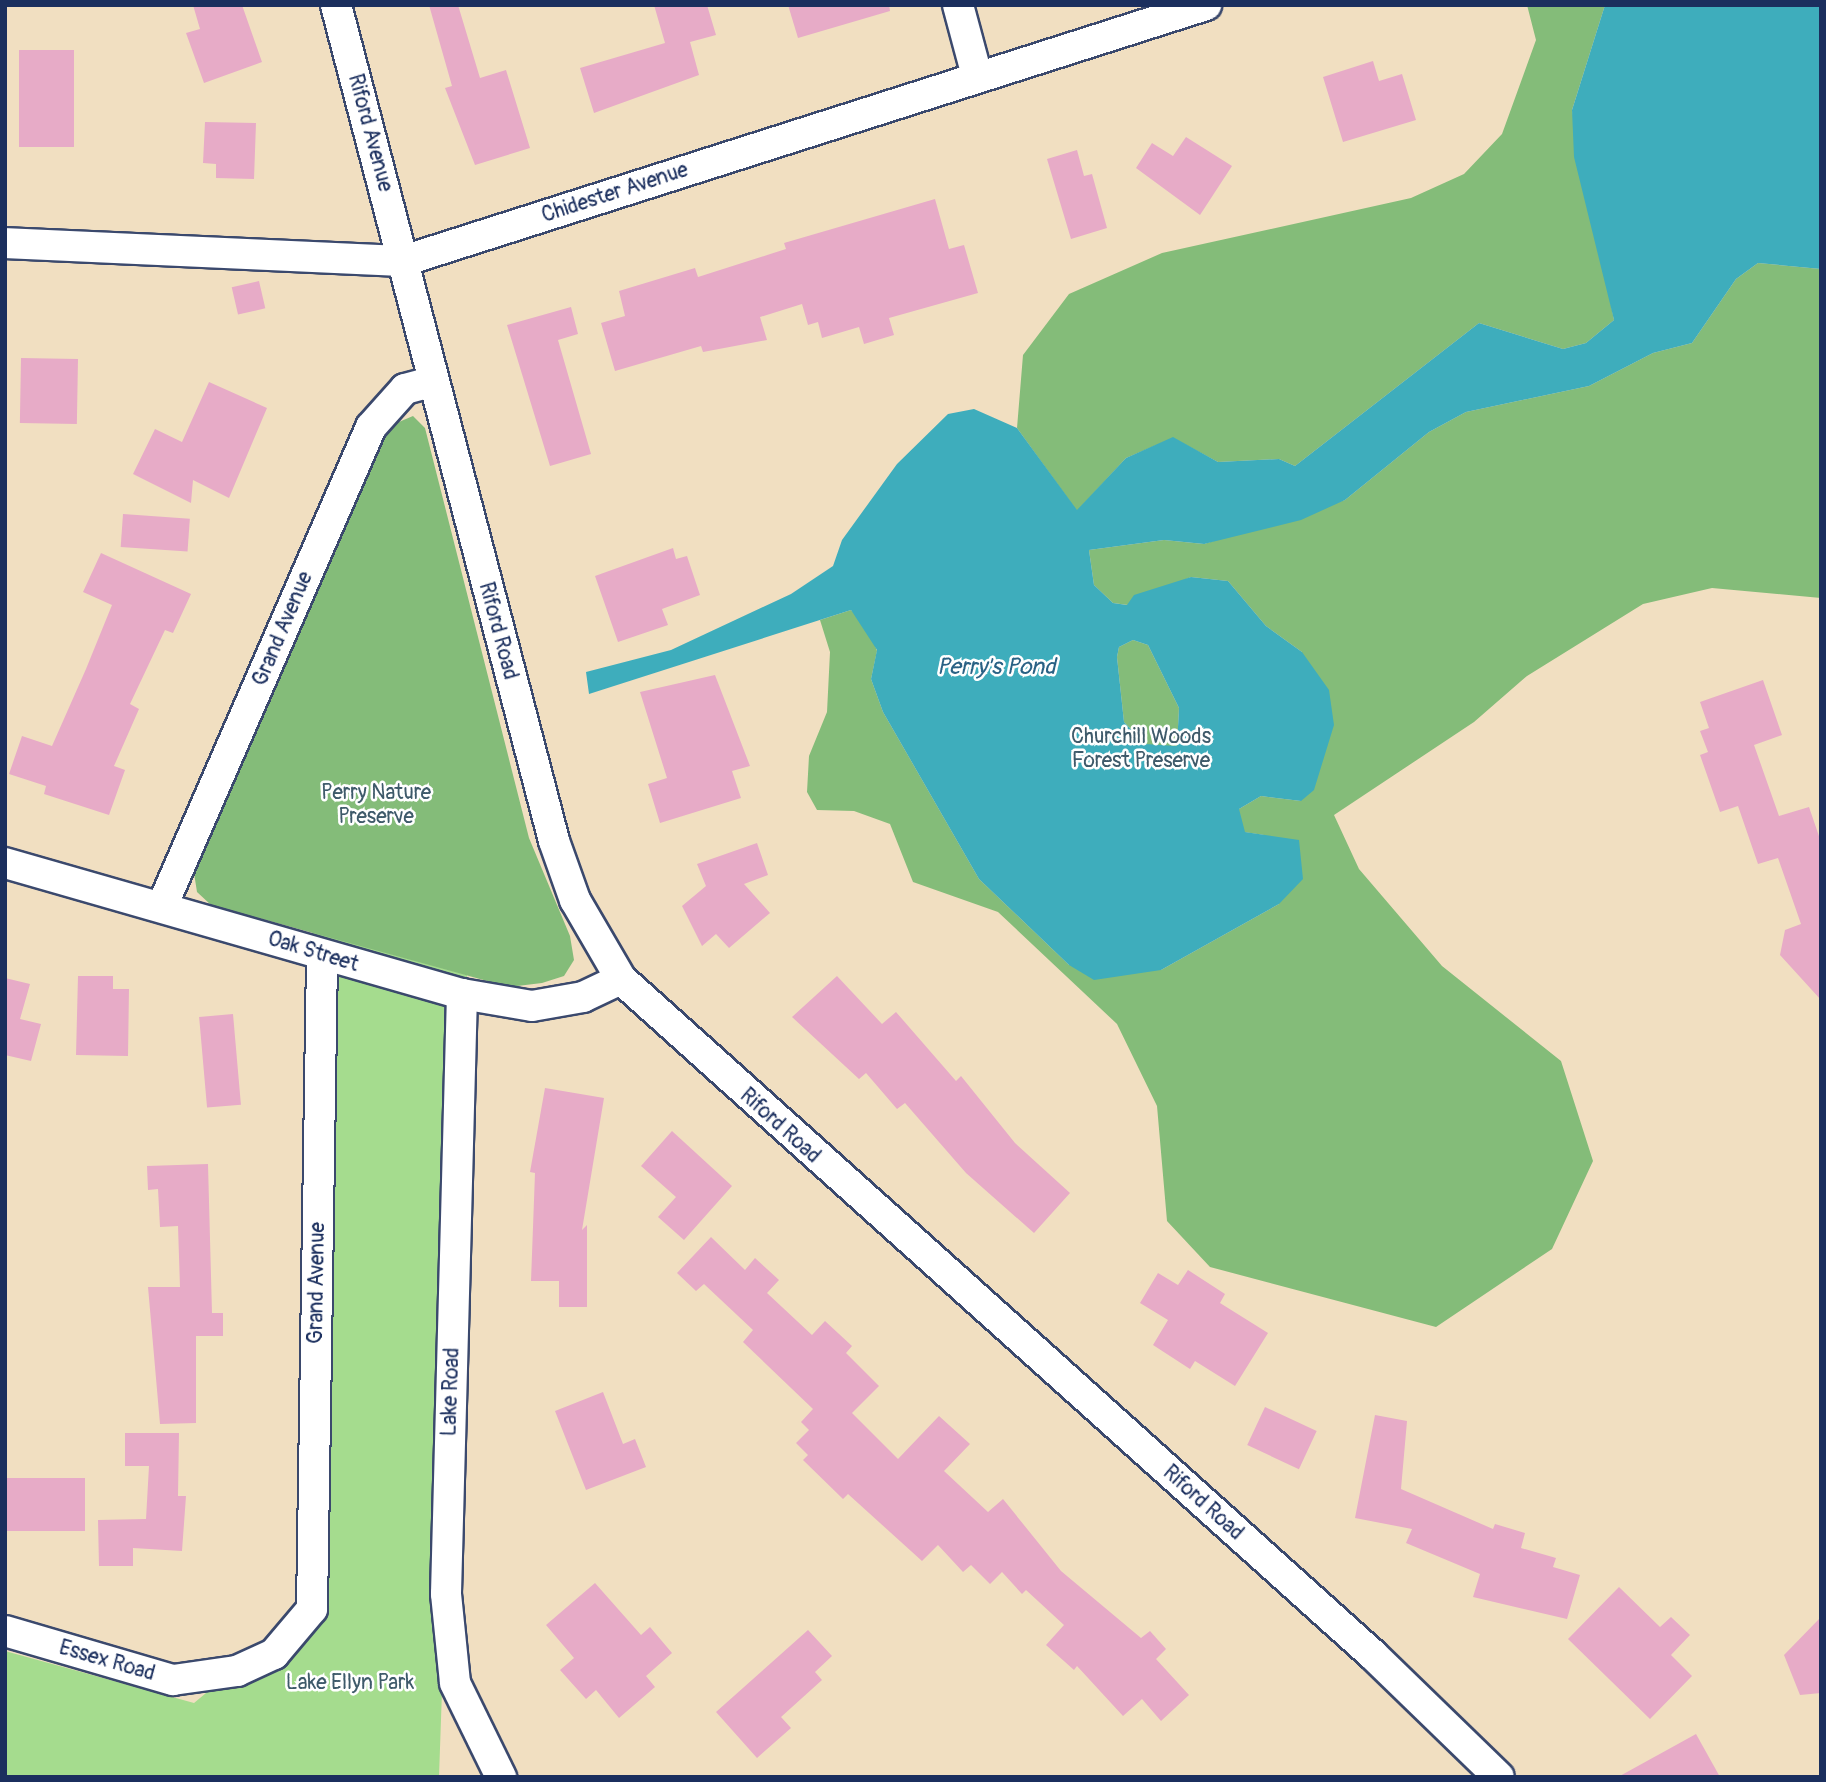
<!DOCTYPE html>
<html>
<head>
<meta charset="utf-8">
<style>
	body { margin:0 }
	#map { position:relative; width:1826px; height:1782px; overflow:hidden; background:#f1dfc1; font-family:Pangolin,sans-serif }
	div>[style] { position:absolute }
	.green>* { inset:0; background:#a5dc8e }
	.forest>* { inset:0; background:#84bc79 }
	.water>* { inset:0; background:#3eadbc }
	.building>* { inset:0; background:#e7abc7; transform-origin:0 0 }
	.roads { filter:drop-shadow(2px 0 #3b496d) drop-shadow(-2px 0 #3b496d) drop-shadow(0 2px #3b496d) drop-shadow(0 -2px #3b496d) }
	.street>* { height:30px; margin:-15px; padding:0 15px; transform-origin:15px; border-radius:15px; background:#fff }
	span { translate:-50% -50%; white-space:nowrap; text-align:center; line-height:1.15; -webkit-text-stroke:5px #fff; paint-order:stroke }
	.street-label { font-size:21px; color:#1b2f5e }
	.park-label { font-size:21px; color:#3e5a6a }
	.water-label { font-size:23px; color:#296184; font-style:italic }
	.frame { position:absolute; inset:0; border:7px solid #1b2f5e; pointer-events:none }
</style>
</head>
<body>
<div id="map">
	<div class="green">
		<div style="clip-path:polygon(312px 932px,467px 975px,439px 1777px,5px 1777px,5px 1651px,194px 1703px,259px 1649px,301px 1599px)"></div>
	</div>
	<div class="forest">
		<div style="clip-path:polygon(1527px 5px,1605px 5px,1572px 110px,1614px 320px,1586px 343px,1563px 349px,1479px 323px,1295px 466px,1279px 459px,1218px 462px,1173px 438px,1126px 458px,1077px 511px,1017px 428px,1023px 355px,1069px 294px,1162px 253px,1411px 198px,1464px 174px,1502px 134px,1536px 40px)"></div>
		<div style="clip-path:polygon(1758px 263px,1821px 269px,1821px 598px,1712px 588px,1643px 604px,1527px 676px,1474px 722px,1334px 815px,1359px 869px,1442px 966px,1561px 1061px,1593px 1161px,1552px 1249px,1436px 1327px,1210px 1267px,1167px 1221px,1157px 1106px,1117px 1024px,998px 912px,913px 882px,890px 824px,854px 811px,817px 810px,807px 792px,809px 756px,827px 712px,830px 652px,820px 620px,851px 610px,870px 631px,877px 651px,871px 679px,883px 712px,979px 879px,1069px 965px,1161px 970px,1279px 904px,1264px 835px,1244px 832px,1238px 822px,1239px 809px,1261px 796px,1301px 801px,1302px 652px,1266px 626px,1228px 581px,1191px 577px,1128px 605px,1113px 603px,1094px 585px,1089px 550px,1164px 540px,1204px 544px,1345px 500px,1429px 432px,1466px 412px,1589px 386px,1653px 353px,1692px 343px,1736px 279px)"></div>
		<div style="clip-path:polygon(413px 416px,425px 428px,529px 838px,570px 936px,574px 960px,564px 976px,542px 983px,509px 987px,211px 905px,197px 892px,194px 873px,387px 427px)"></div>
		<div style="clip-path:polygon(1133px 640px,1148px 645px,1179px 708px,1177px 746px,1164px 750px,1145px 744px,1124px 722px,1117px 657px,1119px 647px)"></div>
	</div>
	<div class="water">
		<div style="clip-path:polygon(evenodd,1605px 5px,1821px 5px,1821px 269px,1758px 263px,1736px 279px,1692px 343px,1653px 353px,1589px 386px,1466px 412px,1429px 432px,1345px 500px,1301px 520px,1204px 544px,1164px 540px,1089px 550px,1094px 585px,1113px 603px,1127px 605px,1134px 595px,1191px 577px,1228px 581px,1266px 626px,1302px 652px,1329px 690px,1334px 725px,1314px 790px,1301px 801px,1261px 796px,1239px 809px,1245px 832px,1299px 840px,1303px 879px,1279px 904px,1161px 970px,1094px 980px,1069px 965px,979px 879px,883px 712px,871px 679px,877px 650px,851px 610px,589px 694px,586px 672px,671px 650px,791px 594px,833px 566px,842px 540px,897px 464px,948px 414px,974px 409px,1017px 428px,1077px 510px,1126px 458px,1173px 437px,1218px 462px,1279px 459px,1295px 466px,1479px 323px,1563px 349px,1586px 343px,1614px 320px,1574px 157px,1572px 110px,1605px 5px,1133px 640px,1148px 645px,1179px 708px,1177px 746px,1145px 744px,1124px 722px,1117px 657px,1119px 647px,1133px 640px)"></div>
	</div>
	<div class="building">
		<div style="clip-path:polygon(193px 5px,242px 5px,262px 62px,204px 83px,186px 33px,200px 29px)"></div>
		<div style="clip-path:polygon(429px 5px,458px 5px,480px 78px,506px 70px,530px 148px,475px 165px,445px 88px,452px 86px)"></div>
		<div style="clip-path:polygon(654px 5px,707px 5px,716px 35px,690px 42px,699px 75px,594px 113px,580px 68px,665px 43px)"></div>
		<div style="clip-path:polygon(788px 5px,889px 5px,890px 11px,798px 38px)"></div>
		<div style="left:19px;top:50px;width:55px;height:97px"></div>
		<div style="clip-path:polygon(1373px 61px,1379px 81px,1402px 74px,1416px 120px,1343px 142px,1323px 77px)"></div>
		<div style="clip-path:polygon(205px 122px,256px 123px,254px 179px,216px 178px,216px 164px,203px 163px)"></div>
		<div style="clip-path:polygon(1186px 137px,1232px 166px,1200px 215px,1136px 168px,1152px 143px,1173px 156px)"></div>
		<div style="clip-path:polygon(1077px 150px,1084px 176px,1092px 174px,1107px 228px,1071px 239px,1047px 159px)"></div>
		<div style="clip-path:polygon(935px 199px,949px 249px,964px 245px,978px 293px,889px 318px,894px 335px,864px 344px,859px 327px,822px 338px,818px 322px,808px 325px,802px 304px,760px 317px,767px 340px,703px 352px,701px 346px,615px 371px,601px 323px,625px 316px,619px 291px,695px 268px,698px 277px,786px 249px,784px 243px)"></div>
		<div style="left:259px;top:281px;width:28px;height:28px;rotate:77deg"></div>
		<div style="clip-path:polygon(571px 307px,578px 334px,558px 340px,591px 454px,550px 466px,507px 325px)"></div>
		<div style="left:21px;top:358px;width:57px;height:65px;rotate:1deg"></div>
		<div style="clip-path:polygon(209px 382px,267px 408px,229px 498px,193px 480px,191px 503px,133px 474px,155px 429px,182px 442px)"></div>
		<div style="left:123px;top:514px;width:67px;height:33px;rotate:4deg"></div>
		<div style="clip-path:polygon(673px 548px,676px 559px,687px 556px,700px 595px,662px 609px,668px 625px,618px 642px,595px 576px)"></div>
		<div style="clip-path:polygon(101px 553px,191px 594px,173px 633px,165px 630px,130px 704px,139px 709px,114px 766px,125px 770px,109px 815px,44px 794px,46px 786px,9px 774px,22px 736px,52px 746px,86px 669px,112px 605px,83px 592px)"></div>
		<div style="clip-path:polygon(715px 675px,750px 766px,732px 771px,741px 798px,660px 823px,648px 784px,667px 778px,640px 692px)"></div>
		<div style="clip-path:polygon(1763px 680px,1782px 735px,1754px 745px,1779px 816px,1809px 807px,1821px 842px,1821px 1000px,1780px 955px,1785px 930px,1801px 924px,1778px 858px,1758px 864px,1738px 806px,1720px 812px,1700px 755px,1708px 752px,1700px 731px,1709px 728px,1700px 702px)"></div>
		<div style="clip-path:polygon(757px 843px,768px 875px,744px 884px,770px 913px,729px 948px,716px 934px,702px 946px,682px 906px,706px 886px,697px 864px)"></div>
		<div style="clip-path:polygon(78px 976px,113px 976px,113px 989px,129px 989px,128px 1056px,76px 1055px)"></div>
		<div style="clip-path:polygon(837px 976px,882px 1024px,896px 1012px,956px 1081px,961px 1076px,1015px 1143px,1070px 1193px,1034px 1233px,966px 1173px,905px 1103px,897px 1109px,866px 1073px,859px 1079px,792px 1017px)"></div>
		<div style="clip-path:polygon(5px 978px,30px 984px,20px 1019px,41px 1024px,31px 1061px,5px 1055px)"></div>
		<div style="left:233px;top:1014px;width:91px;height:34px;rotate:85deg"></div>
		<div style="clip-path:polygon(545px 1088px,604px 1098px,582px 1230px,587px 1225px,587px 1307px,559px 1307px,559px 1281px,531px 1281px,535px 1173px,530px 1172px)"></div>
		<div style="clip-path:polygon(672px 1131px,732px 1186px,684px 1240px,658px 1217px,676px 1197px,641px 1166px)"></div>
		<div style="clip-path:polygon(208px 1164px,212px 1313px,223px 1313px,223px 1336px,196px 1336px,196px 1423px,160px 1424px,148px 1287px,180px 1287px,178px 1226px,160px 1227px,158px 1189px,148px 1190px,147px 1166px)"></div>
		<div style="clip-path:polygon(711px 1237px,745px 1270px,755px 1258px,779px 1280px,767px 1293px,812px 1335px,825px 1321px,852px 1346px,846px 1353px,879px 1386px,852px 1413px,898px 1459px,939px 1416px,970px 1444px,944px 1471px,988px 1512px,1003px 1499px,1061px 1571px,1141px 1638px,1150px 1631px,1166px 1649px,1156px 1659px,1189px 1695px,1161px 1721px,1142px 1699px,1123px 1716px,1077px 1666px,1074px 1670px,1046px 1645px,1064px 1625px,1026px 1590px,1022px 1594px,1002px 1572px,990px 1584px,971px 1565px,963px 1572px,938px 1545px,922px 1561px,848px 1494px,843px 1499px,803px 1460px,808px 1455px,796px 1443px,809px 1430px,801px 1422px,813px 1409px,743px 1342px,753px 1330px,704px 1284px,696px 1291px,677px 1273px)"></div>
		<div style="clip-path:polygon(1188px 1270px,1225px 1294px,1220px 1303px,1268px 1333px,1235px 1386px,1195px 1361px,1190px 1369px,1153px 1345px,1168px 1320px,1140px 1303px,1158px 1273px,1178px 1285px)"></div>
		<div style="clip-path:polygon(603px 1392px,623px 1444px,635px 1439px,646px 1467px,586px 1490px,555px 1411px)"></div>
		<div style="left:1265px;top:1407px;width:57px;height:42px;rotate:25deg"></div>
		<div style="clip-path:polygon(1375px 1415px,1407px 1421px,1401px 1489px,1493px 1529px,1495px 1524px,1525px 1533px,1521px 1548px,1556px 1558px,1553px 1567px,1580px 1575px,1567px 1619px,1473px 1597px,1480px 1574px,1406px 1543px,1412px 1529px,1355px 1518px)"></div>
		<div style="clip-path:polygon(125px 1433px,179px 1433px,178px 1496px,186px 1496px,182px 1551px,133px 1548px,133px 1566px,99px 1566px,98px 1520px,146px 1519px,149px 1466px,125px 1466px)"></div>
		<div style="left:5px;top:1478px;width:80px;height:53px"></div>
		<div style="clip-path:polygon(595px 1583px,641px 1635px,650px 1627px,672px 1653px,646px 1676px,655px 1687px,619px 1718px,596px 1690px,586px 1699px,560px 1670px,574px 1658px,546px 1625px)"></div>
		<div style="clip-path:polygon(1619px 1587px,1660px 1627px,1671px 1617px,1690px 1635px,1671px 1655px,1692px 1676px,1650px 1719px,1568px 1639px)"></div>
		<div style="clip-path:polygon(1821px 1617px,1821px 1693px,1800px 1695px,1784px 1655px)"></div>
		<div style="clip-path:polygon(808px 1630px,832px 1656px,815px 1672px,822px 1680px,781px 1717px,791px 1728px,757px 1758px,716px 1712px)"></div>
		<div style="clip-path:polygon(1696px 1734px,1720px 1777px,1618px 1777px)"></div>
	</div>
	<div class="roads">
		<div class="street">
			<div style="left:336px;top:5px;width:864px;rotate:75.38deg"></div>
			<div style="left:554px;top:841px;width:63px;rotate:70.4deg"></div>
			<div style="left:575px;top:900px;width:91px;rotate:59.8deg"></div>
			<div style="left:621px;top:979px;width:1011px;rotate:41.95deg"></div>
			<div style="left:1373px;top:1655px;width:175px;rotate:44.1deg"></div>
			<div style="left:958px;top:5px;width:73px;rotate:75deg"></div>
			<div style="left:5px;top:243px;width:398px;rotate:2.6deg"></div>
			<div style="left:403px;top:261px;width:843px;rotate:-17.68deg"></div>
			<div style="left:5px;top:863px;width:475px;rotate:16deg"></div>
			<div style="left:462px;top:994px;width:71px;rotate:9.7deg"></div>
			<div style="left:532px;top:1006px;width:52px;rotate:-10deg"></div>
			<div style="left:583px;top:997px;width:42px;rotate:-25.3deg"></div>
			<div style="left:163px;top:904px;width:520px;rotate:-66.44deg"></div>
			<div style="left:371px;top:427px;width:51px;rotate:-48.2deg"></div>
			<div style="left:405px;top:389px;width:28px;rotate:-15deg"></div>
			<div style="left:462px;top:994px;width:600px;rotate:91.53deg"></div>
			<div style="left:446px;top:1594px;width:89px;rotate:84.2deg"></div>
			<div style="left:455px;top:1683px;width:105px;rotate:63.9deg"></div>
			<div style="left:5px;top:1631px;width:175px;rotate:16.3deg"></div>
			<div style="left:173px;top:1680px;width:65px;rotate:-8deg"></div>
			<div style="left:237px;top:1671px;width:41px;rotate:-24.7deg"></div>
			<div style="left:274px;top:1654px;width:59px;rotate:-49.8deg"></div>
			<div style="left:312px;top:1609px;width:653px;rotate:-89.12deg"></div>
		</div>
	</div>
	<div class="street-label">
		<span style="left:370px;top:133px;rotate:75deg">Riford Avenue</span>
		<span style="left:615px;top:193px;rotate:-18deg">Chidester Avenue</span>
		<span style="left:283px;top:629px;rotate:-67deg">Grand Avenue</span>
		<span style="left:498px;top:631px;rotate:75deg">Riford Road</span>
		<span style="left:313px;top:952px;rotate:17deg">Oak Street</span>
		<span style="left:780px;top:1126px;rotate:42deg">Riford Road</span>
		<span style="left:317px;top:1283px;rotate:-89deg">Grand Avenue</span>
		<span style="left:451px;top:1392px;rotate:-88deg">Lake Road</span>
		<span style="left:1203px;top:1503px;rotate:42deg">Riford Road</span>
		<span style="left:107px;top:1661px;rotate:16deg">Essex Road</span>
	</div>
	<div class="park-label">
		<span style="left:1141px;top:749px">Churchill Woods<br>Forest Preserve</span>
		<span style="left:376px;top:805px">Perry Nature<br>Preserve</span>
		<span style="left:350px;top:1683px">Lake Ellyn Park</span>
	</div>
	<div class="water-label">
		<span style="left:996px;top:667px">Perry's Pond</span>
	</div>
	<div class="frame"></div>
</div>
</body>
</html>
